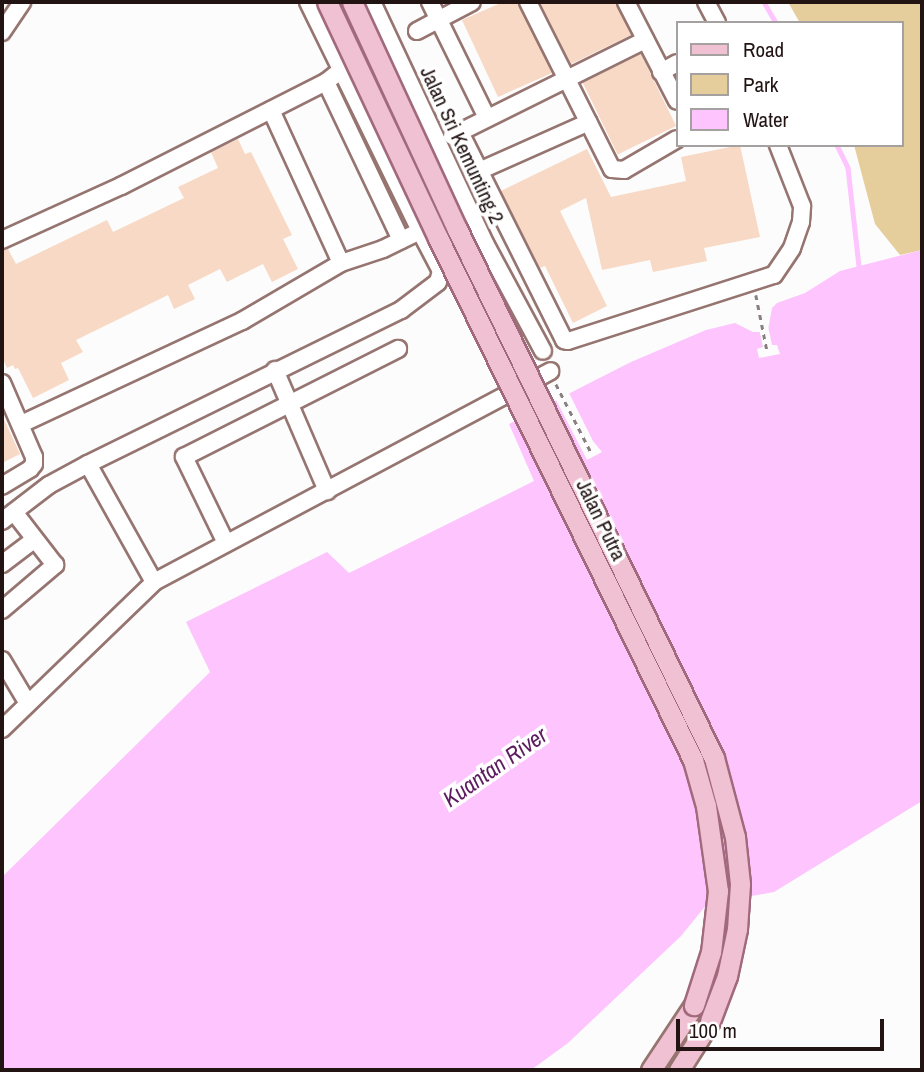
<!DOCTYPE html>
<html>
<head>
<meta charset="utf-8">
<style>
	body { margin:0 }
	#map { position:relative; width:924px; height:1072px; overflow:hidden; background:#fcfcfc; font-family:"Archivo Narrow",sans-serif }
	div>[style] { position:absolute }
	.green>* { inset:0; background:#e6ce9c }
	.water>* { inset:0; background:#fdc4fe }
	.pier>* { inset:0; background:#fcfcfc }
	.stream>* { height:4.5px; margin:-2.25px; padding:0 2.25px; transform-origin:2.25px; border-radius:2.25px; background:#fdc4fe }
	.building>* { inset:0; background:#f7d9c5; transform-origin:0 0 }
	.path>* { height:2.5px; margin-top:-1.25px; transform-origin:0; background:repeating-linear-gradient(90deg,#87807f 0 5px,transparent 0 10px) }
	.roads { filter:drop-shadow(2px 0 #967571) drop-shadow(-2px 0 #967571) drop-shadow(0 2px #967571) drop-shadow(0 -2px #967571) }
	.minor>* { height:16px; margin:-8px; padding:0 8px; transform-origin:8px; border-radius:8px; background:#fff }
	.major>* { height:19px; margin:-9.5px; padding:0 9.5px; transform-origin:9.5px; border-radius:9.5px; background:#f0c1d3 }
	.bridges { filter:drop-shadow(2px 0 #a16a7c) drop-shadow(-2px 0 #a16a7c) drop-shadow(0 2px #a16a7c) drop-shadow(0 -2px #a16a7c) }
	.major-bridge>* { height:19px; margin:-9.5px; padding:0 9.5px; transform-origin:9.5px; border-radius:9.5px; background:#f0c1d3 }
	span { translate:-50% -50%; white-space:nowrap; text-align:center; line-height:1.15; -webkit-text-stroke:7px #fff; paint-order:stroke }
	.street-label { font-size:21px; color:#211413 }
	.water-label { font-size:23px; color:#5d1c60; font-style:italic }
	.frame { position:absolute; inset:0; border:4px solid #211413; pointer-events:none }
	.legend { position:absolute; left:676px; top:21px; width:228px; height:126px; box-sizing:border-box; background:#fff; border:2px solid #a6a1a1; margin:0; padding:9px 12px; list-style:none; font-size:21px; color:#211413 }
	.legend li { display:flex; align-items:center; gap:14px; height:35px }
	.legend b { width:35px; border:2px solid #a6a1a1 }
	.scale { position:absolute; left:676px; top:1019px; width:208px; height:32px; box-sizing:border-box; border:4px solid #211413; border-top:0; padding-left:9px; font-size:21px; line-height:24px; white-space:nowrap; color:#211413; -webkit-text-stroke:5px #fff; paint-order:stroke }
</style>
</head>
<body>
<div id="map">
	<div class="green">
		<div style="clip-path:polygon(788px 2px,922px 2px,922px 250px,900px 255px,875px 224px,854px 145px,901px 145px,901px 23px,800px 23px)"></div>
	</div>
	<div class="water">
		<div style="clip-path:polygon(922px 250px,922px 801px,774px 892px,707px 904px,681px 936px,568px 1043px,531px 1070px,2px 1070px,2px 877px,210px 672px,186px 622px,327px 552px,349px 573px,534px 481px,509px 424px,631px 362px,706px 330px,735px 323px,753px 332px,764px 332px,768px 330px,772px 308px,777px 303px,805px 293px,840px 271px)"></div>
	</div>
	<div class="pier">
		<div style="clip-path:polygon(766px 317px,772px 345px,777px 345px,780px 354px,759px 358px,757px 349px,763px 347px,759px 329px,765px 327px)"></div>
		<div style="clip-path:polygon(568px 391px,593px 441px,602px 452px,587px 460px,555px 398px)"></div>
	</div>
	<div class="stream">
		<div style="left:764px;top:2px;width:24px;rotate:60deg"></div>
		<div style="left:837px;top:145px;width:25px;rotate:64deg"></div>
		<div style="left:848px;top:168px;width:99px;rotate:83.6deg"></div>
	</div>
	<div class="building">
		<div style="clip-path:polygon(503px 2px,518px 2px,552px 73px,498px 97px,462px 20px)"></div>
		<div style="clip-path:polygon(540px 2px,616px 2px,631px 35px,571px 64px)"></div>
		<div style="left:641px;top:54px;width:80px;height:65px;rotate:64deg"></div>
		<div style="clip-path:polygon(238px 139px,245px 154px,251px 152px,292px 235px,283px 239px,298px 269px,272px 282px,263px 264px,227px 282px,220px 269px,188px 285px,195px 299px,174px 309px,168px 295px,76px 340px,83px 352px,61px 363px,69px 380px,33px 398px,18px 368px,15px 369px,13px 365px,7px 368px,2px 357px,2px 250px,8px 249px,16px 264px,107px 220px,113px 232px,184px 198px,178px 187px,218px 168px,211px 152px)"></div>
		<div style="clip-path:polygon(740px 145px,760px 237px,704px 248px,707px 261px,653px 272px,650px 260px,602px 270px,586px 198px,560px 211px,607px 306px,573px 323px,545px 266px,540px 268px,501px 191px,587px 149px,611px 197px,686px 181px,681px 157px)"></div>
		<div style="clip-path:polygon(2px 415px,20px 454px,2px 463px)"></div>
	</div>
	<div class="path">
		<div style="left:756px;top:295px;width:56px;rotate:78.7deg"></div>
		<div style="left:556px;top:384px;width:76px;rotate:62.8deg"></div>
	</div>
	<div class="roads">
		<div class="minor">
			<div style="left:308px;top:2px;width:255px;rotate:63.9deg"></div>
			<div style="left:420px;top:231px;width:45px;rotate:62.3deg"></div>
			<div style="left:441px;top:271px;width:9px;rotate:18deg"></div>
			<div style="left:372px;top:2px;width:268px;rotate:64.9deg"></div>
			<div style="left:486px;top:245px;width:120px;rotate:61.7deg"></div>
			<div style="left:430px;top:2px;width:129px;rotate:63.8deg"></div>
			<div style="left:528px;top:2px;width:187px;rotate:63.3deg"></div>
			<div style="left:612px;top:169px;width:12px;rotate:5deg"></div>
			<div style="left:624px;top:170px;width:61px;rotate:-30.3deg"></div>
			<div style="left:626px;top:2px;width:111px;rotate:62.7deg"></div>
			<div style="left:706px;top:2px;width:24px;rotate:62deg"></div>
			<div style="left:417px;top:31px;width:62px;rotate:-27.8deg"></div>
			<div style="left:2px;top:32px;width:36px;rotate:-56deg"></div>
			<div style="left:661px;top:72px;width:18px;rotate:-29deg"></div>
			<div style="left:326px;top:82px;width:175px;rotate:64.6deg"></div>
			<div style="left:271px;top:110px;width:168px;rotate:65.4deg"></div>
			<div style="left:460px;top:132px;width:233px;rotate:63.4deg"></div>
			<div style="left:564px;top:340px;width:4px;rotate:14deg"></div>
			<div style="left:568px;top:341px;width:216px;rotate:-17.8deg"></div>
			<div style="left:774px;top:275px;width:32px;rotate:-56deg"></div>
			<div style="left:792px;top:248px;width:28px;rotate:-71deg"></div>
			<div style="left:801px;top:222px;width:16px;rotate:-86deg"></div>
			<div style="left:802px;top:206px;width:66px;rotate:-111.5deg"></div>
			<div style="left:452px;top:136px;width:216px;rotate:-26.4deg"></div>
			<div style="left:479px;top:171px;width:120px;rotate:-24deg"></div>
			<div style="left:2px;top:240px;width:131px;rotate:-24.4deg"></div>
			<div style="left:121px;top:186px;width:230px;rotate:-26.9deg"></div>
			<div style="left:326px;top:82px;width:18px;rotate:-38deg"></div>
			<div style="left:275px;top:370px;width:132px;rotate:66.7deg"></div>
			<div style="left:2px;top:383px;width:81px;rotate:66.6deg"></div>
			<div style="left:34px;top:457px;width:7px;rotate:90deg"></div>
			<div style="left:34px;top:464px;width:6px;rotate:129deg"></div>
			<div style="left:30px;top:469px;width:33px;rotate:149deg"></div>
			<div style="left:21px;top:424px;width:244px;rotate:-25deg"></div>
			<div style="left:242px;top:321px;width:115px;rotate:-30.4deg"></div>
			<div style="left:341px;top:263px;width:44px;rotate:-18.4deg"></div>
			<div style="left:383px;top:249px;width:41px;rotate:-25.9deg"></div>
			<div style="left:88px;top:464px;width:135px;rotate:60.8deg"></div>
			<div style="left:2px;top:521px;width:59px;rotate:-37.5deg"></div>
			<div style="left:49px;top:485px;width:44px;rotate:-28.3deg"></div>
			<div style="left:88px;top:464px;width:349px;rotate:-26.2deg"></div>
			<div style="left:401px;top:310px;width:46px;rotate:-37.1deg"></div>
			<div style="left:438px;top:282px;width:11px;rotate:-75deg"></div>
			<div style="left:226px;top:543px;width:96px;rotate:-116deg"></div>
			<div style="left:184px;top:457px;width:240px;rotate:-26.8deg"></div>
			<div style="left:2px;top:564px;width:40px;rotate:-37deg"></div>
			<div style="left:2px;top:610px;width:70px;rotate:-40.3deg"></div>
			<div style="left:55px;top:565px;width:67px;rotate:-127.7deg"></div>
			<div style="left:2px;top:660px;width:49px;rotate:59.2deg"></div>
			<div style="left:2px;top:729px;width:211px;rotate:-44deg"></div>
			<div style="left:154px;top:582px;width:449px;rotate:-28deg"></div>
		</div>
		<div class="major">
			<div style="left:651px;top:1070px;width:78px;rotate:-56.5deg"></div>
			<div style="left:679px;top:1070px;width:58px;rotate:-57.7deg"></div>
		</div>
	</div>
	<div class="bridges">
		<div class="major-bridge">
			<div style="left:327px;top:2px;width:261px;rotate:64.8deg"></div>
			<div style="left:438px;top:238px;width:581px;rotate:63.96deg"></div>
			<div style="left:693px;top:760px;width:48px;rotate:74.2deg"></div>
			<div style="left:706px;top:806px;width:86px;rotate:82deg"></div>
			<div style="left:718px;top:891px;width:61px;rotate:96.5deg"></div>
			<div style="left:711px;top:952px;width:56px;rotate:107.8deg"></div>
			<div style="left:352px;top:2px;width:250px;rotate:65.2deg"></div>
			<div style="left:457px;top:229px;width:588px;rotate:64.09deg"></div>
			<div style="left:714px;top:758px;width:82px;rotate:75.1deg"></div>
			<div style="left:735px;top:837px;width:47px;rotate:83.9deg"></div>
			<div style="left:740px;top:884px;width:45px;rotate:93.8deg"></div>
			<div style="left:737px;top:929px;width:48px;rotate:102deg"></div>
			<div style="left:727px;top:976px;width:48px;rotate:110.7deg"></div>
		</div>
	</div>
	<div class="street-label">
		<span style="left:462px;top:145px;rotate:65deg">Jalan Sri Kemunting 2</span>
		<span style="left:601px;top:520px;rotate:64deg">Jalan Putra</span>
	</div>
	<div class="water-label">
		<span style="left:495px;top:767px;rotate:-35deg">Kuantan River</span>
	</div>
	<div class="frame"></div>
	<ul class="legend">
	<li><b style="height:9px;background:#f0c1d3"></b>Road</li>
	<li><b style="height:19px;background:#e6ce9c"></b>Park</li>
	<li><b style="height:19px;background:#fdc4fe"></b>Water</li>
	</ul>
	<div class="scale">100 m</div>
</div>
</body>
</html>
